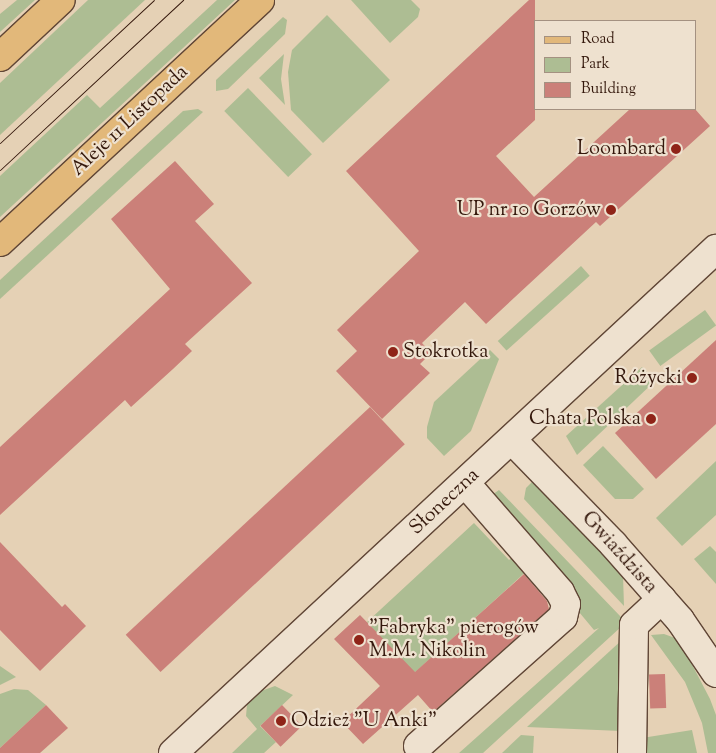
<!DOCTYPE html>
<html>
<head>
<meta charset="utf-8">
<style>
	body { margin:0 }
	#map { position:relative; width:716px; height:753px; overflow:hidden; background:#e5d1b5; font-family:"Sorts Mill Goudy",serif }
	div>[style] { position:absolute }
	.green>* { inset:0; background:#adbd93; transform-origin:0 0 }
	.building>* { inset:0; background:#cb8079; transform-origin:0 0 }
	.roads { filter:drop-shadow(1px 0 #604636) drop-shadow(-1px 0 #604636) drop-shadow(0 1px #604636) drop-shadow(0 -1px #604636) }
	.minor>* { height:28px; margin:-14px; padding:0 14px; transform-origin:14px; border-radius:14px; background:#eee1cf }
	.major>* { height:28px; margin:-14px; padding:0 14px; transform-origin:14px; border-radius:14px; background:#e2b87a }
	.tram>* { height:1px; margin:-0.5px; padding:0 0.5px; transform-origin:0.5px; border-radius:0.5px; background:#34180c }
	.dots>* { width:14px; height:14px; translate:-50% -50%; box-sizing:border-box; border:2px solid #eee1cf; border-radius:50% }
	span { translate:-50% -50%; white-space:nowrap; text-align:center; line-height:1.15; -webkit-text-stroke:4.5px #eee1cf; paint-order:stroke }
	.street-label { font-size:20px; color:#34180c }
	.poi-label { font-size:20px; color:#34180c }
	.right { translate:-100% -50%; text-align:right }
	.left { translate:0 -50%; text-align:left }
	.legend { position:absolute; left:534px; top:20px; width:162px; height:90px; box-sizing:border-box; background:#eee1cf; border:1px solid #a49181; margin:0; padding:6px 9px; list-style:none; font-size:15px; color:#34180c }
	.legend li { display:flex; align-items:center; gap:10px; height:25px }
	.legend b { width:25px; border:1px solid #a49181 }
</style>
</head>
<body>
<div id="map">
	<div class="green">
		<div style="clip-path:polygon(17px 0,35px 0,0 32px,0 14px)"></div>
		<div style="clip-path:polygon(88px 0,145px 0,0 135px,0 83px)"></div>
		<div style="clip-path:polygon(217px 0,235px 0,0 217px,0 176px,87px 95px,100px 108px)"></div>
		<div style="clip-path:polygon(351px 0,411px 0,420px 9px,418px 17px,390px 43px)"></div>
		<div style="clip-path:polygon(327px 15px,390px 80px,323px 143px,291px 110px,288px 72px,292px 50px)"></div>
		<div style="clip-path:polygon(283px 17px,287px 20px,285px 34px,228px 89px,216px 91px,216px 80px)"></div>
		<div style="clip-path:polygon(284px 54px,281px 79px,285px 105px,259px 78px)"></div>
		<div style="left:248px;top:88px;width:92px;height:33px;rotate:46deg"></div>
		<div style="clip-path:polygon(198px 109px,203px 112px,0 299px,0 280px,183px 111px)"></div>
		<div style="left:581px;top:266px;width:13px;height:112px;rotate:48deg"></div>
		<div style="left:705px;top:310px;width:19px;height:69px;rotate:54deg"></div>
		<div style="clip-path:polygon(490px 350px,499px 359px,471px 431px,444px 456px,427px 438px,427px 427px,434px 402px)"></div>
		<div style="clip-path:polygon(642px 367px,655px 381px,577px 455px,566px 436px)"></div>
		<div style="clip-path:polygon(603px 446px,644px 489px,633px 499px,615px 499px,583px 465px)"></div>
		<div style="clip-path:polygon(716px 461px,716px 515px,682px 546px,656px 518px)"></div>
		<div style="clip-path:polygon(534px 480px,623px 576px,624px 606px,524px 499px,526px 488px)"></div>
		<div style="clip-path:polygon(499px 490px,621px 617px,622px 626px,483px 753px,459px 753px,599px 628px,594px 630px,579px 612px,576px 602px,489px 497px)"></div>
		<div style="clip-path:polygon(474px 523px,509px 560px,516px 554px,530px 568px,412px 675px,367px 622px)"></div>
		<div style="clip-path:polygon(710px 546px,716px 552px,716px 584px,694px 559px)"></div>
		<div style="clip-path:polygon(664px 634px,675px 638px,685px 651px,710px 699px,716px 715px,716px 753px,708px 753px,702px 723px,685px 682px,651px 635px)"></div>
		<div style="clip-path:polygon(623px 639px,621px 731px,527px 727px)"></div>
		<div style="clip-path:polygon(0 666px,16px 677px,0 685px)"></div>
		<div style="clip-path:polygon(275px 686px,293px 695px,260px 726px,276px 742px,264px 753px,232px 753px,257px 729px,246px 716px,247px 705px,261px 691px)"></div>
		<div style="clip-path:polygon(14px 689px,28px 690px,46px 705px,0 748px,0 694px)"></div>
		<div style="clip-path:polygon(692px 730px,697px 753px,642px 753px,642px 738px)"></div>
		<div style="clip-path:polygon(521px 735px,534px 736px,533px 753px,502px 753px)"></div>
	</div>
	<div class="building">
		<div style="clip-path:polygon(529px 0,535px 0,535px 120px,496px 156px,534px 197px,630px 109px,695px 109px,710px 126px,600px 226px,596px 222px,486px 324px,465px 302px,422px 343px,431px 353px,420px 364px,430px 373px,382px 419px,336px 371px,357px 351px,337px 330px,419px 251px,346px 171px)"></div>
		<div style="clip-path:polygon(175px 161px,214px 204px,195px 221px,252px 283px,185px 344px,192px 351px,173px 369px,131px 407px,125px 400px,0 515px,0 447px,170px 289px,111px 219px)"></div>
		<div style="clip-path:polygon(716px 340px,716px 424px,656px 479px,615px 433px)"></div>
		<div style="left:370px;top:407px;width:51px;height:334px;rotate:47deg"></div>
		<div style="clip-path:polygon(0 542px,62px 607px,65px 604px,86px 626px,40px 671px,0 630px)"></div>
		<div style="clip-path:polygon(524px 574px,547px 601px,549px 609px,433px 712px,418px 695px,363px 744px,342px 722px,380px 686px,334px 639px,360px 615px,415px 672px)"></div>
		<div style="left:665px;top:674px;width:34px;height:16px;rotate:88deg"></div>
		<div style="clip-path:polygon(46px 705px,68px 728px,40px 753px,0 753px,0 748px)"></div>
		<div style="left:282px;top:705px;width:29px;height:30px;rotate:46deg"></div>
	</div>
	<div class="roads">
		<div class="minor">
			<div style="left:512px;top:440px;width:145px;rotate:45.8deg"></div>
			<div style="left:613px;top:544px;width:101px;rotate:48.6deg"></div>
			<div style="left:680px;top:620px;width:64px;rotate:55.8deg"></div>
			<div style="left:418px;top:746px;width:194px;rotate:-41.7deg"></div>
			<div style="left:563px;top:617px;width:13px;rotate:-77deg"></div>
			<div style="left:566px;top:604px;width:13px;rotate:-117deg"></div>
			<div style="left:560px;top:592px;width:143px;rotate:-131deg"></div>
			<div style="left:173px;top:753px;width:741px;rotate:-42.87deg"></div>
			<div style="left:632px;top:753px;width:128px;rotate:-89.1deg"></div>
			<div style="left:634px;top:625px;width:38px;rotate:-43deg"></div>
		</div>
		<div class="major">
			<div style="left:0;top:57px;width:83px;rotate:-43.1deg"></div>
			<div style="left:0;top:242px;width:355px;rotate:-42.9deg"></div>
		</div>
	</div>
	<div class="tram">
		<div style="left:0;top:143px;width:210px;rotate:-42.9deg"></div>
		<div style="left:0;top:170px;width:250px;rotate:-42.9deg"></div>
	</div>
	<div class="dots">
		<div style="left:676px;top:149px;background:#8f2418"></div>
		<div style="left:611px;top:210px;background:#8f2418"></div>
		<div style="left:393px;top:352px;background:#8f2418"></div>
		<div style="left:692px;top:378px;background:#8f2418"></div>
		<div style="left:651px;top:419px;background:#8f2418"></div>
		<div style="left:359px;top:640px;background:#8f2418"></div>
		<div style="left:281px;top:721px;background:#8f2418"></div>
	</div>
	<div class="street-label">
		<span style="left:130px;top:121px;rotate:-43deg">Aleje 11 Listopada</span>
		<span style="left:445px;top:502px;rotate:-43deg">Słoneczna</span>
		<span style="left:619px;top:553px;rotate:48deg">Gwiaździsta</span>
	</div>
	<div class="poi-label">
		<span class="right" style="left:666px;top:149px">Loombard</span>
		<span class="right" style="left:601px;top:210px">UP nr 10 Gorzów</span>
		<span class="left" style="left:403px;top:352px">Stokrotka</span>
		<span class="right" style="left:682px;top:378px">Różycki</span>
		<span class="right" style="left:641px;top:419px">Chata Polska</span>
		<span class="left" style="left:369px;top:640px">"Fabryka" pierogów<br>M.M. Nikolin</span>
		<span class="left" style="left:291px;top:721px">Odzież "U Anki"</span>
	</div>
	<ul class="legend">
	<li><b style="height:6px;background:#e2b87a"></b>Road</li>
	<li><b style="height:14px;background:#adbd93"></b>Park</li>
	<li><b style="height:14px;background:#cb8079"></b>Building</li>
	</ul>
</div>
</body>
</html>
